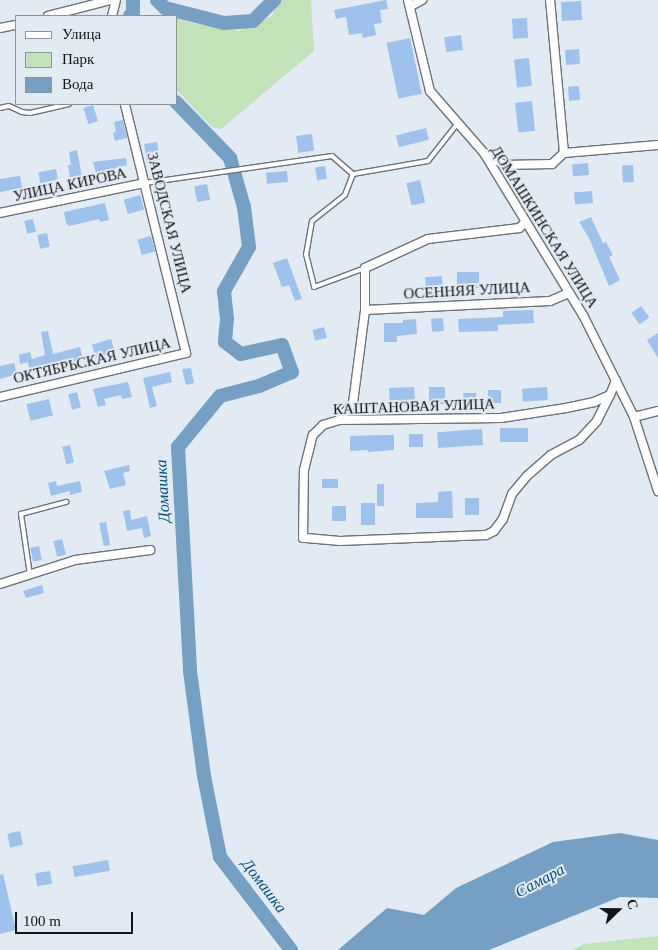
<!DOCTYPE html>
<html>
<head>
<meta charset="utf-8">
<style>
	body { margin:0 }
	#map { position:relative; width:658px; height:950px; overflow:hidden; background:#e2eaf3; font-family:"Times New Roman",serif }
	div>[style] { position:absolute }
	.green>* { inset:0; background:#c2e2b9 }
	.water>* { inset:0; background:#769fc4 }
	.river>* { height:14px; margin:-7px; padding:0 7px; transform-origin:7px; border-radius:7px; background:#769fc4 }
	.building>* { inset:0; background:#9ec2ec; transform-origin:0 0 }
	.roads { filter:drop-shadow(1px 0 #6b727a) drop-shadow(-1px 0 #6b727a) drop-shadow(0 1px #6b727a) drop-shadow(0 -1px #6b727a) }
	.service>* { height:4px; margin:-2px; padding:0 2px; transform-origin:2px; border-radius:2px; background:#fff }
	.minor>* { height:8px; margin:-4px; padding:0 4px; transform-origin:4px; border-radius:4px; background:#fff }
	span { translate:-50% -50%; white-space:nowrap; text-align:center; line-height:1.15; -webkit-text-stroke:4px #e2eaf3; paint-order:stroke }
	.street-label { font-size:15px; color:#121417 }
	.water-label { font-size:16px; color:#064d7c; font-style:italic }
	.legend { position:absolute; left:15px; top:15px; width:162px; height:90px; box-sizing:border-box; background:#e2eaf3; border:1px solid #8f949b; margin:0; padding:6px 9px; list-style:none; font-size:15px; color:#121417 }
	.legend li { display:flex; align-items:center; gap:10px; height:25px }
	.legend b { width:25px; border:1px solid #8f949b }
	.north { position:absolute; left:593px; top:885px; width:50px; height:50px; -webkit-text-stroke:4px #e2eaf3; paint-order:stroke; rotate:68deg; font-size:14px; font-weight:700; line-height:20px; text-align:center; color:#121417 }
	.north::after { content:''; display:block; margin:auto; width:18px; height:22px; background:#121417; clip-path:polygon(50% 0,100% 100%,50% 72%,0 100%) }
	.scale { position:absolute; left:15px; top:912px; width:118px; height:22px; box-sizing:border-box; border:2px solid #121417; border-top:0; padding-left:6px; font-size:15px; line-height:18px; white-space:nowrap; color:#121417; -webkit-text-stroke:4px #e2eaf3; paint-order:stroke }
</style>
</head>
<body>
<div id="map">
	<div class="green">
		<div style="clip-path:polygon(278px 0,311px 0,314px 51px,221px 129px,212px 127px,176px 89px,176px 18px,191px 23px,239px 31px,272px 16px)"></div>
		<div style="clip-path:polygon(658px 936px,658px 950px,572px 950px,584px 944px)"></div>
	</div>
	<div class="water">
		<div style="clip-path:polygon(620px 833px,658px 840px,658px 898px,620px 897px,489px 950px,338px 950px,387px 908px,424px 915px,456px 888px,553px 842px)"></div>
	</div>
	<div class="river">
		<div style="left:157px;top:0;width:11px;rotate:45deg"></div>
		<div style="left:165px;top:8px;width:61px;rotate:14.3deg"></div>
		<div style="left:224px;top:23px;width:29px;rotate:-4deg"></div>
		<div style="left:253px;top:21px;width:30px;rotate:-45deg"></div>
		<div style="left:130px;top:16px;width:5px;rotate:-53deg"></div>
		<div style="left:133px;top:12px;width:12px;rotate:-90deg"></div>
		<div style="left:176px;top:102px;width:78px;rotate:46deg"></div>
		<div style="left:230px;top:158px;width:51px;rotate:74.1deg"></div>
		<div style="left:244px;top:207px;width:40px;rotate:82.9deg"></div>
		<div style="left:249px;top:247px;width:51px;rotate:119.6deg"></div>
		<div style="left:224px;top:291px;width:27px;rotate:84deg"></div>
		<div style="left:227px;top:318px;width:24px;rotate:95deg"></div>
		<div style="left:225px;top:342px;width:20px;rotate:37deg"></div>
		<div style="left:241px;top:354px;width:42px;rotate:-12.4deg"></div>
		<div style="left:282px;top:345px;width:29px;rotate:70deg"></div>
		<div style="left:292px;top:372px;width:36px;rotate:157deg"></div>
		<div style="left:259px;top:386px;width:40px;rotate:165.6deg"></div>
		<div style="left:220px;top:396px;width:66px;rotate:129.5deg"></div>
		<div style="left:178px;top:447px;width:224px;rotate:86.9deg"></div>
		<div style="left:190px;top:671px;width:106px;rotate:82.4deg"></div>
		<div style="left:204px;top:776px;width:83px;rotate:78.8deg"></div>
		<div style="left:220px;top:857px;width:117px;rotate:52.6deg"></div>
	</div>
	<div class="building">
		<div style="clip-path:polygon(386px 0,388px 9px,380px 10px,382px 23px,374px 24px,376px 35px,363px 38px,362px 33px,349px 35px,346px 17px,336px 19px,334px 10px)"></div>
		<div style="left:581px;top:1px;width:19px;height:20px;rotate:87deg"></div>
		<div style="left:527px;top:18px;width:20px;height:15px;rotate:87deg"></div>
		<div style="left:461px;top:35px;width:15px;height:17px;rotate:82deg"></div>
		<div style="left:410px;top:38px;width:57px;height:24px;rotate:78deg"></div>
		<div style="left:579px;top:49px;width:15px;height:14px;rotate:86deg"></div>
		<div style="left:529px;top:58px;width:28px;height:15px;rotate:84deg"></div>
		<div style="left:579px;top:86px;width:14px;height:11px;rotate:86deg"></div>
		<div style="left:532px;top:101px;width:30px;height:17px;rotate:84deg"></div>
		<div style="left:93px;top:105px;width:17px;height:10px;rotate:73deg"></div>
		<div style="clip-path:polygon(123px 120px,127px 138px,115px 141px,113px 133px,116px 132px,114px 122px)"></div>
		<div style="left:426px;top:128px;width:12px;height:31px;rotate:76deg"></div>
		<div style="left:312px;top:134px;width:17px;height:16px;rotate:83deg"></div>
		<div style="left:157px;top:142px;width:18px;height:13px;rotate:81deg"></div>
		<div style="clip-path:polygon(77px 150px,82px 176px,70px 178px,68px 165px,71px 165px,69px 152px)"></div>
		<div style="clip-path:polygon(126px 158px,127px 165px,96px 173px,93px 162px)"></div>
		<div style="left:588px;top:163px;width:12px;height:16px;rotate:85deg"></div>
		<div style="left:633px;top:165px;width:17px;height:11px;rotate:87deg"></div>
		<div style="left:325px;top:166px;width:13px;height:10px;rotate:81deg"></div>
		<div style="left:56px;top:169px;width:11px;height:18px;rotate:80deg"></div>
		<div style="left:287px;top:171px;width:11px;height:21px;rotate:85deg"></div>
		<div style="clip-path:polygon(20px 176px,22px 188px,0 192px,0 179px)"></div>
		<div style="left:420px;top:180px;width:23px;height:14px;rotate:77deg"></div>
		<div style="left:207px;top:184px;width:16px;height:13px;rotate:79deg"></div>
		<div style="left:592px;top:191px;width:12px;height:18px;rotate:85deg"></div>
		<div style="left:140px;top:195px;width:15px;height:17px;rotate:74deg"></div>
		<div style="clip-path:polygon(105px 203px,109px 220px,100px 222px,99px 219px,69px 226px,66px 223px,64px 212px)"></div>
		<div style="clip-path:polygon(591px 217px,603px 243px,606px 242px,613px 255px,609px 257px,620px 280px,609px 286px,589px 238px,579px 222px)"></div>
		<div style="left:33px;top:219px;width:13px;height:9px;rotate:77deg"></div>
		<div style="left:47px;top:233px;width:14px;height:10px;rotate:78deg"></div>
		<div style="left:151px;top:236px;width:16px;height:14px;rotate:75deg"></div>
		<div style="clip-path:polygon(287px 258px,302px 299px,295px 301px,289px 285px,282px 287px,273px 263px)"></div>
		<div style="left:479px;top:272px;width:16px;height:22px;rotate:90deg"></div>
		<div style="left:442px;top:276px;width:14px;height:17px;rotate:86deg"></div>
		<div style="left:641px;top:306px;width:14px;height:12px;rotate:54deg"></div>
		<div style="clip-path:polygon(533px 310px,534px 323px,498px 325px,498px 331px,459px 332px,458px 319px,503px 317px,503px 311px)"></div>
		<div style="left:443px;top:318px;width:13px;height:12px;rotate:86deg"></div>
		<div style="clip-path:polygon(416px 319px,417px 334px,397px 336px,397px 342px,384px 342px,384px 323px,403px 323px,403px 320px)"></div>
		<div style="left:324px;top:327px;width:11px;height:12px;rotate:75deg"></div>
		<div style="clip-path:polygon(48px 331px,53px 354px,80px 347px,83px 360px,30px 372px,28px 362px,20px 364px,19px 355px,30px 352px,32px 359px,45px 355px,41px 332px)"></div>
		<div style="clip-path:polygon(658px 333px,658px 358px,647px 340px)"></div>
		<div style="left:111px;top:339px;width:14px;height:20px;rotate:73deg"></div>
		<div style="clip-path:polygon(14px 363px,17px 374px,0 379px,0 366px)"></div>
		<div style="clip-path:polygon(191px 368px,194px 383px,186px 385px,182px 369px)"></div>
		<div style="clip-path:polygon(170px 372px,172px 382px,152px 387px,157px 406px,150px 408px,143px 378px)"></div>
		<div style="clip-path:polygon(128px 382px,132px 397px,122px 399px,121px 395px,104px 399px,106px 405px,98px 407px,93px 389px)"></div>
		<div style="clip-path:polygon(414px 387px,415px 404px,398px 405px,398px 408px,390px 409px,389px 388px)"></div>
		<div style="left:445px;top:387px;width:17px;height:16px;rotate:90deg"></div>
		<div style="left:547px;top:387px;width:13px;height:25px;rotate:86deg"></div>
		<div style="left:488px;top:390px;width:13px;height:13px"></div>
		<div style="left:77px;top:392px;width:16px;height:9px;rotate:76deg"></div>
		<div style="clip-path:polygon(463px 393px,476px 393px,476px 405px,464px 406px)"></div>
		<div style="left:49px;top:399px;width:17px;height:23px;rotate:77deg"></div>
		<div style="left:500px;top:428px;width:28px;height:14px"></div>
		<div style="left:482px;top:429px;width:16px;height:45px;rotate:86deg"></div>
		<div style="left:423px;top:434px;width:13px;height:14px;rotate:90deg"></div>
		<div style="clip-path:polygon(383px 435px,394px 435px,394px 450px,368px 452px,368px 450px,350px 451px,350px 436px)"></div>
		<div style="left:70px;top:445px;width:18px;height:8px;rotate:77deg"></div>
		<div style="clip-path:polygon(129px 465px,130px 471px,123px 473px,126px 485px,110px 489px,104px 471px)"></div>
		<div style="left:338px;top:479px;width:9px;height:16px;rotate:90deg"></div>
		<div style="clip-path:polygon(56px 481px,57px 486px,80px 481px,82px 492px,70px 495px,70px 491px,51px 496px,48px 483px)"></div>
		<div style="left:377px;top:484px;width:7px;height:22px"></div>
		<div style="clip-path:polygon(452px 491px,453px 518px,416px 518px,416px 503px,438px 502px,438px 492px)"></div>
		<div style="left:465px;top:498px;width:14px;height:17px"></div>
		<div style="left:361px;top:503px;width:14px;height:22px"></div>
		<div style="left:332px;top:506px;width:14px;height:15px"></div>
		<div style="clip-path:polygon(130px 510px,131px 520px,147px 516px,151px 536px,144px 538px,142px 528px,127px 531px,123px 511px)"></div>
		<div style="clip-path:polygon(106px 522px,110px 545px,104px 546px,99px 523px)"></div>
		<div style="left:62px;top:539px;width:16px;height:9px;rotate:76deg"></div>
		<div style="left:39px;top:546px;width:14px;height:9px;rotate:78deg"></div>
		<div style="clip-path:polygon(42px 585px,44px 593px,26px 598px,23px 591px)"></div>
		<div style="left:20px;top:831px;width:14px;height:13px;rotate:78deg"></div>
		<div style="left:108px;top:860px;width:11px;height:36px;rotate:80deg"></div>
		<div style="left:50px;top:871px;width:13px;height:15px;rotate:81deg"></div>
		<div style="clip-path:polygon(3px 874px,16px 930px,0 934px,0 875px)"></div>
	</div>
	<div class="roads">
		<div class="service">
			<div style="left:0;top:108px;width:9px;rotate:-13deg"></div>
			<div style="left:9px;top:106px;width:14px;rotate:25deg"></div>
			<div style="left:22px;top:112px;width:8px;rotate:7deg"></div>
			<div style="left:30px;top:113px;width:40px;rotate:-13deg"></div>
			<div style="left:353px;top:174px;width:22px;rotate:111deg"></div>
			<div style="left:345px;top:195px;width:42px;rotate:141.8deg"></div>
			<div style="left:312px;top:221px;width:34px;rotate:100deg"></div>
			<div style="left:306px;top:254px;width:34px;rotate:76deg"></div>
			<div style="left:314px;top:287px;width:54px;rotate:-20.4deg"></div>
			<div style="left:145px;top:183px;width:189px;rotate:-8.2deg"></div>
			<div style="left:332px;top:156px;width:28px;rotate:41deg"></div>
			<div style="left:353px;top:174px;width:76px;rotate:-9.8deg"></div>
			<div style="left:428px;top:161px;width:48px;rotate:-51.7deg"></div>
			<div style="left:30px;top:575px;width:62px;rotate:-98.4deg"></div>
			<div style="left:21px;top:514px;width:47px;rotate:-14.9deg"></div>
		</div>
		<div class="minor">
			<div style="left:408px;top:0;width:94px;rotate:76.4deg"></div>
			<div style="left:430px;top:91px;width:82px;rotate:48.9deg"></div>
			<div style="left:484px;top:153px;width:190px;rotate:58.6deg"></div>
			<div style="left:583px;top:315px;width:114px;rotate:63.4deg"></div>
			<div style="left:634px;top:417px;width:78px;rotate:72deg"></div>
			<div style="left:411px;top:6px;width:13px;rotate:-29deg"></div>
			<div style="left:48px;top:16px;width:65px;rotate:-14.3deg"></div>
			<div style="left:112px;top:16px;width:16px;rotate:-76deg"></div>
			<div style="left:0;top:28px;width:16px;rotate:-11deg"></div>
			<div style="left:564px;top:153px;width:94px;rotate:-4.9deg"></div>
			<div style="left:486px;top:154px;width:21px;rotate:31deg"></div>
			<div style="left:504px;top:165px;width:48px;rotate:-1.2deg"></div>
			<div style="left:552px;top:164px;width:16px;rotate:-43deg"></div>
			<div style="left:564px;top:153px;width:154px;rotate:-95.2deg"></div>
			<div style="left:0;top:213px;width:148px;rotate:-11.7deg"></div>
			<div style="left:365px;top:310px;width:185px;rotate:-2.8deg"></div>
			<div style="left:550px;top:301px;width:21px;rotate:-23deg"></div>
			<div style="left:610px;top:395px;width:29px;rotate:117deg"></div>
			<div style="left:597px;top:421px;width:26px;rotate:133deg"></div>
			<div style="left:579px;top:440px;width:32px;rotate:152deg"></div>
			<div style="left:551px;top:455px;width:32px;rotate:139deg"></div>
			<div style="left:527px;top:476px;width:23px;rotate:130deg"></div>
			<div style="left:512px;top:494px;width:27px;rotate:110deg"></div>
			<div style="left:503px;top:519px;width:15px;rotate:127deg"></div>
			<div style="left:494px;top:531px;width:9px;rotate:153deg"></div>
			<div style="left:486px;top:535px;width:146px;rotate:177.6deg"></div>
			<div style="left:340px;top:541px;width:37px;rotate:-175deg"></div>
			<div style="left:303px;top:538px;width:68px;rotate:-89.2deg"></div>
			<div style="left:304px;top:470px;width:36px;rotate:-76deg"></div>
			<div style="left:313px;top:435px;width:14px;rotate:-45deg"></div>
			<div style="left:323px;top:425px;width:17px;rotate:-17deg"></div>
			<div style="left:339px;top:420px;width:162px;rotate:-0.7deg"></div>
			<div style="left:501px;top:418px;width:66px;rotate:-8.7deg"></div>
			<div style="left:566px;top:408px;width:29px;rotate:-12deg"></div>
			<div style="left:594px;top:402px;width:17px;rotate:-24deg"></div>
			<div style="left:610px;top:395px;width:16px;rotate:-68deg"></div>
			<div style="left:0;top:397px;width:191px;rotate:-13.3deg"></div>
			<div style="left:186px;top:353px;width:256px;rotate:-103.8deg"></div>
			<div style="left:634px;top:417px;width:25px;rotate:-14deg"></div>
			<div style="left:339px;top:420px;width:22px;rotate:-51deg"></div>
			<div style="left:353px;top:403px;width:94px;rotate:-82.6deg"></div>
			<div style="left:365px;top:310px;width:42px;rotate:-90deg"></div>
			<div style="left:365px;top:268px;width:69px;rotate:-24.7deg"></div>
			<div style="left:428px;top:239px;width:92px;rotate:-6.9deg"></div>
			<div style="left:519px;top:228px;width:9px;rotate:-41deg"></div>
			<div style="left:0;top:584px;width:79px;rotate:-17.7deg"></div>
			<div style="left:75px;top:560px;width:76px;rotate:-7.6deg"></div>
		</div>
	</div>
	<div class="street-label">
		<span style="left:70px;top:185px;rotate:-12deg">УЛИЦА КИРОВА</span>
		<span style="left:169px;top:223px;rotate:76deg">ЗАВОДСКАЯ УЛИЦА</span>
		<span style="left:544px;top:227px;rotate:58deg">ДОМАШКИНСКАЯ УЛИЦА</span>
		<span style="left:467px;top:291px;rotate:-3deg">ОСЕННЯЯ УЛИЦА</span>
		<span style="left:92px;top:361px;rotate:-13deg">ОКТЯБРЬСКАЯ УЛИЦА</span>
		<span style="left:414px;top:407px;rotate:-2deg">КАШТАНОВАЯ УЛИЦА</span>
	</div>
	<div class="water-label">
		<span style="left:163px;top:491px;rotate:-93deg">Домашка</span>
		<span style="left:540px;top:881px;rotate:-28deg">Самара</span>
		<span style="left:264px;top:886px;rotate:53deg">Домашка</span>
	</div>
	<ul class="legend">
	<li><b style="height:6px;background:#fff"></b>Улица</li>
	<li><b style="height:14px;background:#c2e2b9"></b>Парк</li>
	<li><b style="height:14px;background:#769fc4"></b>Вода</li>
	</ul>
	<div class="north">С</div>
	<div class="scale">100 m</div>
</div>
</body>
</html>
